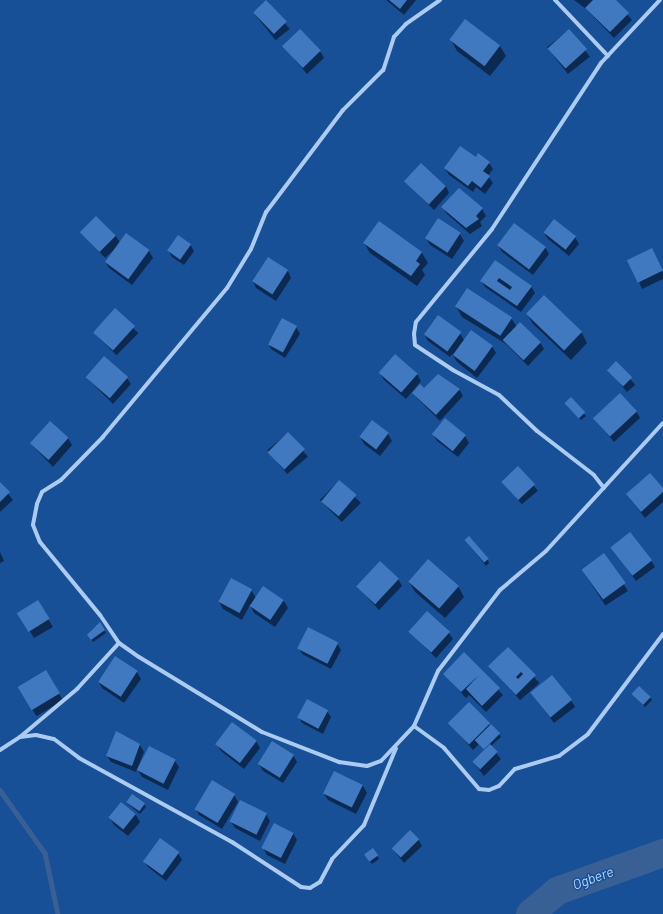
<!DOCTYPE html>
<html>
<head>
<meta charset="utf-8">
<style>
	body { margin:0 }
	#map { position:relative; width:663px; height:914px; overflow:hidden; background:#185098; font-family:Barlow,sans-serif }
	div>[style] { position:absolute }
	.shadow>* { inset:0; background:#0007; transform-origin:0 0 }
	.stream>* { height:4.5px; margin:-2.25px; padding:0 2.25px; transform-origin:2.25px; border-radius:2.25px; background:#386094 }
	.river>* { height:28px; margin:-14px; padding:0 14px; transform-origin:14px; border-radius:14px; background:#386094 }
	.building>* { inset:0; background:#4079bf; transform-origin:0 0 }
	.minor>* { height:4px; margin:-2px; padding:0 2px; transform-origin:2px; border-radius:2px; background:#accbf1 }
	span { translate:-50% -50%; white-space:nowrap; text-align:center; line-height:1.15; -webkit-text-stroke:3px #185098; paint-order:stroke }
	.water-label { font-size:14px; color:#b8d5f8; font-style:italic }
</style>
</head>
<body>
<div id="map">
	<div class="shadow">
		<div style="clip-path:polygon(386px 0,416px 0,404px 15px)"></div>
		<div style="clip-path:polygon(574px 0,615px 0,632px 20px,614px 38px,586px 9px)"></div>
		<div style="left:267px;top:1px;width:36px;height:18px;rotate:51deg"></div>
		<div style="clip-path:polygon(466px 21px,500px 46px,506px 56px,490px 76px,457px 51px,451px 40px)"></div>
		<div style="left:569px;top:30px;width:34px;height:28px;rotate:52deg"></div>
		<div style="clip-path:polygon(283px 46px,320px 51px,324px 58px,307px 74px)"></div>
		<div style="clip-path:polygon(476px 159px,489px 163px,493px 169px,488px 176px,493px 183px,485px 194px,476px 187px,473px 192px,449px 175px,445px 168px)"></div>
		<div style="clip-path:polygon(406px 182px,446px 186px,449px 193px,434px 210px)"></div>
		<div style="clip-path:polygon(443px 208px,482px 209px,486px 216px,480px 222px,482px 226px,470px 234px,447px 214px)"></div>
		<div style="clip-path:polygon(379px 223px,422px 253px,428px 263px,422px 270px,425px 275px,417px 286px,370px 253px,364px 243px)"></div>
		<div style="clip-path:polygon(82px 232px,116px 236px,120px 243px,126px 234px,149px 251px,153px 258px,132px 285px,109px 268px,105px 262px,115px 249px,105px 258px)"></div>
		<div style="clip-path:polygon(544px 233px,575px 237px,579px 244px,569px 256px,548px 239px)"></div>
		<div style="clip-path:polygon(460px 234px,464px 241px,452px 259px,430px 245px,426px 238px)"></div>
		<div style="clip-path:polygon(190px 244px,194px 251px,184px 265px,172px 257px,168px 250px)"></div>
		<div style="clip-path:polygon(498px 245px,545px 247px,549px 254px,533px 275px,502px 252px)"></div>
		<div style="clip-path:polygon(655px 256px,663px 273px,663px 279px,642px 289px,639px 282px)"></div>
		<div style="clip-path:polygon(269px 258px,288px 271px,291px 278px,276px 301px,256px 288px,253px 281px)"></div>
		<div style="clip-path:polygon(495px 261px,531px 286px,535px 293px,521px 312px,485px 287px,481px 281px)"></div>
		<div style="clip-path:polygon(544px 297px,582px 333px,587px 343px,571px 360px,533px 324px,527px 314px)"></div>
		<div style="clip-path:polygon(456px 306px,511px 318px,517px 327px,540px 342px,544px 349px,528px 366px,506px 344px,462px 317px)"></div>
		<div style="left:115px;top:310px;width:33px;height:31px;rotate:45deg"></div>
		<div style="clip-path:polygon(296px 327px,300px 334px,285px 358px,271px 349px,268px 343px)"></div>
		<div style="clip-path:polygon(460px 333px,464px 340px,492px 346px,496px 353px,477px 378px,457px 362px,452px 354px,450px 357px,428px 341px,424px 334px)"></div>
		<div style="left:616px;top:362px;width:30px;height:11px;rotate:50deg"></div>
		<div style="clip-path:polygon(380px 373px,417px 374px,421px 381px,406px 399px,384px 380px)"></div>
		<div style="clip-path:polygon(86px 377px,127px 378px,131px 384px,113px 404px)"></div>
		<div style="clip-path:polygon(459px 389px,463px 396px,440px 421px,413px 394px,424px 390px)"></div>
		<div style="clip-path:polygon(571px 399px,586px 416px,581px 420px,567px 406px)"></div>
		<div style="clip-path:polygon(636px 411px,640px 418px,614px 442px,595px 419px)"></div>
		<div style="left:288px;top:433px;width:31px;height:27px;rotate:50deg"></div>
		<div style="clip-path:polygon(388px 434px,392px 441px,380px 456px,364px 444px,360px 437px)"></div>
		<div style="clip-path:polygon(433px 434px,465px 436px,469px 443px,458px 457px,437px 441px)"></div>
		<div style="clip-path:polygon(68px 438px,72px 445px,53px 467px,31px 444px)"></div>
		<div style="left:518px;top:467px;width:31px;height:21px;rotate:50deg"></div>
		<div style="left:339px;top:481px;width:31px;height:27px;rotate:45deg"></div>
		<div style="clip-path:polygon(0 483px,13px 500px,0 512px)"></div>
		<div style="clip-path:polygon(663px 489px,663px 502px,645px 518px,627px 495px)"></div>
		<div style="clip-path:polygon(465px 540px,488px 560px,489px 563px,486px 566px)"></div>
		<div style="clip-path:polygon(612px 548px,651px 560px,655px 567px,636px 581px)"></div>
		<div style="clip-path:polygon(0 552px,4px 561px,0 563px)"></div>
		<div style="left:604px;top:554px;width:44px;height:27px;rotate:57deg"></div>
		<div style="clip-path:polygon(398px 579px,402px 586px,379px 610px,357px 586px)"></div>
		<div style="clip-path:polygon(409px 582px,458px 586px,464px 597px,445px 618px,415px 592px)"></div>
		<div style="clip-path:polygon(263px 587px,284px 601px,288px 608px,275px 627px,254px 613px,250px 605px,242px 620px,223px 609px,219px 602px,251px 590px,256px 598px)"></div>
		<div style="clip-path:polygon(38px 602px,53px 627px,34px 638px,23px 620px)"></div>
		<div style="clip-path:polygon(104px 630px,106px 633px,93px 642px,88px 635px)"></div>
		<div style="clip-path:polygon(410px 632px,449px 633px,453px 639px,436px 658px)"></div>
		<div style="clip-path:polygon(337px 643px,341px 650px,331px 669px,302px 654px,299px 648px)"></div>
		<div style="left:508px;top:648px;width:47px;height:26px;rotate:48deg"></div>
		<div style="clip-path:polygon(464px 654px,503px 695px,486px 712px,469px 695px,466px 698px,444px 674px)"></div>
		<div style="left:46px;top:672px;width:33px;height:31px;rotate:59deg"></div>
		<div style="clip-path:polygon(137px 672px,141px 679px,124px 703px,102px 688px,98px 681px)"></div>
		<div style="clip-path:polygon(633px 694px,650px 697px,652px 700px,645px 707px)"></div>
		<div style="clip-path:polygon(536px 699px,571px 700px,575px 707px,554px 723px)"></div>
		<div style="clip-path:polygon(327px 711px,331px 717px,323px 734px,302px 723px,299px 717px)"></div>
		<div style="clip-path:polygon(449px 723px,489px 724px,499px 734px,501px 737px,491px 746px,501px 759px,484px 776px,473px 762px,485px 750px,479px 744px,473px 750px)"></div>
		<div style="clip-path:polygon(116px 733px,140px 745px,144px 752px,136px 772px,111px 762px,107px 756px)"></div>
		<div style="clip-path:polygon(256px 741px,260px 748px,244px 769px,221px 751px,217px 744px)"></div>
		<div style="clip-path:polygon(293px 755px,297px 762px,283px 783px,263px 771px,259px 764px)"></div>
		<div style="clip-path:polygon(175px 761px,179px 767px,168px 790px,142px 777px,137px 769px)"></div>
		<div style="clip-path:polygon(334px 772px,363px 786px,367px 793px,356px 814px,328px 800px,324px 794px)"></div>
		<div style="clip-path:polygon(234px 795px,238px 802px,222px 829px,199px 815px,196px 809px)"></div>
		<div style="clip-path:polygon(127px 803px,144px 804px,146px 807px,140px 814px)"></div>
		<div style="clip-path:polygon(122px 804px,136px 815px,140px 822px,128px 836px,114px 825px,110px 818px)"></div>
		<div style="clip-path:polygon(266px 814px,270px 821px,260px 841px,235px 828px,231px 822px)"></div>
		<div style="clip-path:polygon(293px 833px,297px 840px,285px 864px,267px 855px,263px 848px)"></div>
		<div style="clip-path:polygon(418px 839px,422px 846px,404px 863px,392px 848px)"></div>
		<div style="clip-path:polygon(373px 849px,379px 859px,372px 864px,367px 858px)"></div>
		<div style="clip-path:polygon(178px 853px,182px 860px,166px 881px,148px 867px,144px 861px)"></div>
	</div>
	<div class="stream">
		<div style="left:0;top:790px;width:77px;rotate:54.5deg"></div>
		<div style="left:45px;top:853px;width:62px;rotate:78deg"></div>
	</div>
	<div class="river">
		<div style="left:530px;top:914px;width:35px;rotate:-40deg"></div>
		<div style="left:557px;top:891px;width:113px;rotate:-19.7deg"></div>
	</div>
	<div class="building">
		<div style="left:266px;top:0;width:30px;height:18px;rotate:46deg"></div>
		<div style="clip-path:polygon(389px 0,407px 0,400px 9px)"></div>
		<div style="clip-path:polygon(593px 0,616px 0,629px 13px,610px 32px,585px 8px)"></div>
		<div style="left:465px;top:19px;width:44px;height:26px;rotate:37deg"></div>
		<div style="left:300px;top:29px;width:30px;height:25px;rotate:46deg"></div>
		<div style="left:569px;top:29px;width:27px;height:29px;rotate:48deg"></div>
		<div style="clip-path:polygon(460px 146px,476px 157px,478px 153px,490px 162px,483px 171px,490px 176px,481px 188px,472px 181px,468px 186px,444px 168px)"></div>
		<div style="left:421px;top:163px;width:34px;height:25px;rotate:43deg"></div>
		<div style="clip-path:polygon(459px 188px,483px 208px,476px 216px,479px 219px,466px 228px,441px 207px)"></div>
		<div style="left:96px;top:216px;width:28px;height:23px;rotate:45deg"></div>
		<div style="left:438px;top:218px;width:27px;height:24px;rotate:33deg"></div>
		<div style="left:554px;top:219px;width:28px;height:17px;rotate:38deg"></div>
		<div style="clip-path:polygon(379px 221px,422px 252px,416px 261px,420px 264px,411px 276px,363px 243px)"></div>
		<div style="left:514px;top:223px;width:40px;height:28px;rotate:37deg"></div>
		<div style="left:126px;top:233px;width:29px;height:36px;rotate:36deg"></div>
		<div style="left:178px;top:235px;width:16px;height:19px;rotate:35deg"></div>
		<div style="left:652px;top:248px;width:25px;height:28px;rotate:64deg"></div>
		<div style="left:268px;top:257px;width:24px;height:29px;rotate:33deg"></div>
		<div style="clip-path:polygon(evenodd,495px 260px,532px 286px,517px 306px,480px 281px,495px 260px,499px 278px,512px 287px,510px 290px,497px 281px,499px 278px)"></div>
		<div style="left:467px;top:288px;width:54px;height:22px;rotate:33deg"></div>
		<div style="left:544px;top:295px;width:53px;height:26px;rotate:44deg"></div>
		<div style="left:115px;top:308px;width:27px;height:33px;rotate:42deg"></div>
		<div style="left:438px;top:315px;width:29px;height:24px;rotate:36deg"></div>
		<div style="left:282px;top:318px;width:17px;height:30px;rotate:28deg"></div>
		<div style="left:520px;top:322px;width:29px;height:25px;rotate:44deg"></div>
		<div style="left:471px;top:330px;width:27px;height:31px;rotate:36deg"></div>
		<div style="left:395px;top:354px;width:30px;height:25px;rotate:41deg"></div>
		<div style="left:104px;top:356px;width:32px;height:28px;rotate:41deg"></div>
		<div style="left:616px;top:361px;width:23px;height:13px;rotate:45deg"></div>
		<div style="clip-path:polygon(438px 374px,460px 389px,436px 415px,412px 393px,420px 384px,424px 388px)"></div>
		<div style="left:620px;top:393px;width:25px;height:37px;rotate:47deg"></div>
		<div style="left:571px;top:397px;width:21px;height:9px;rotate:47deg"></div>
		<div style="left:445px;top:418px;width:27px;height:21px;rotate:39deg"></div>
		<div style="left:372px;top:420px;width:21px;height:21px;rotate:37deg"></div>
		<div style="left:50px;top:421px;width:25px;height:30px;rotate:42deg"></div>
		<div style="left:288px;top:432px;width:24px;height:29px;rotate:45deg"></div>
		<div style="left:518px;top:466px;width:25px;height:23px;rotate:47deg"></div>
		<div style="clip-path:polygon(650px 473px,663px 488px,663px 492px,641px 512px,626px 494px)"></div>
		<div style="left:339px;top:480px;width:23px;height:28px;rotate:40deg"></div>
		<div style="clip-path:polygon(0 482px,10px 492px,0 502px)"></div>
		<div style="left:630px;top:532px;width:36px;height:25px;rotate:52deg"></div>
		<div style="left:469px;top:536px;width:30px;height:6px;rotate:49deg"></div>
		<div style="left:604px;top:553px;width:37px;height:28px;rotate:54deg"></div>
		<div style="left:428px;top:559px;width:41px;height:30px;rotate:41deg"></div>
		<div style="left:380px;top:561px;width:26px;height:35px;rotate:43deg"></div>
		<div style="left:231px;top:578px;width:24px;height:27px;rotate:28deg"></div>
		<div style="left:263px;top:586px;width:25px;height:24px;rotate:34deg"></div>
		<div style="left:38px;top:600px;width:22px;height:25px;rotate:58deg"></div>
		<div style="left:427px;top:611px;width:31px;height:28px;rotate:42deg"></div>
		<div style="clip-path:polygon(100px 622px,105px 630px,91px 640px,87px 635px)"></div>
		<div style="left:308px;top:627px;width:34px;height:24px;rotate:27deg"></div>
		<div style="clip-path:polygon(evenodd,508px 647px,536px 675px,516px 695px,488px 666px,508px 647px,521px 672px,523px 674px,518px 679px,516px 677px,521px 672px)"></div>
		<div style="clip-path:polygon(464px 652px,500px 688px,482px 706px,466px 689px,479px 675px,461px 692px,443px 674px)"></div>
		<div style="left:115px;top:656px;width:27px;height:31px;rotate:33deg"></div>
		<div style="left:46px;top:670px;width:27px;height:33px;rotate:59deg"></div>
		<div style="left:552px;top:675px;width:32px;height:28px;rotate:51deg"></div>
		<div style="left:639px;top:686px;width:16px;height:11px;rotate:43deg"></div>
		<div style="left:307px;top:699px;width:24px;height:21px;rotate:28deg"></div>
		<div style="left:469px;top:702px;width:30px;height:30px;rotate:45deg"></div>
		<div style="left:232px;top:722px;width:31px;height:28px;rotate:37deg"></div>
		<div style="left:491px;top:724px;width:13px;height:23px;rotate:45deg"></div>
		<div style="clip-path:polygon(116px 731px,140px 744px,132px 766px,106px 756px)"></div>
		<div style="left:272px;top:741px;width:26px;height:27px;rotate:32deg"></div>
		<div style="left:490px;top:744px;width:11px;height:25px;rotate:45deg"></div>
		<div style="left:149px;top:746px;width:30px;height:27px;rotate:27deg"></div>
		<div style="left:334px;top:771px;width:32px;height:25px;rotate:26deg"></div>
		<div style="left:212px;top:780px;width:27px;height:34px;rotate:31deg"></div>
		<div style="left:132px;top:794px;width:16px;height:10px;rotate:35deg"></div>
		<div style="left:240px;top:800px;width:30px;height:24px;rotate:26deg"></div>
		<div style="left:121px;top:802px;width:19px;height:20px;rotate:39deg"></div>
		<div style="left:274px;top:823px;width:22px;height:28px;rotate:27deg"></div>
		<div style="left:410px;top:830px;width:13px;height:26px;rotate:45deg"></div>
		<div style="left:160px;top:838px;width:24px;height:29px;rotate:36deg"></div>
		<div style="left:373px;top:848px;width:9px;height:11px;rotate:54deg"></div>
	</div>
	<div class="minor">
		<div style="left:440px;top:0;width:42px;rotate:144.8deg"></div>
		<div style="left:406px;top:24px;width:18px;rotate:133deg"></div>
		<div style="left:394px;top:37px;width:35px;rotate:108deg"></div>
		<div style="left:383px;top:70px;width:57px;rotate:135deg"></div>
		<div style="left:343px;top:110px;width:128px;rotate:127deg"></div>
		<div style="left:266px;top:212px;width:40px;rotate:112deg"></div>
		<div style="left:251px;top:249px;width:46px;rotate:121.6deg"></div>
		<div style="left:227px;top:288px;width:194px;rotate:129.8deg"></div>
		<div style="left:103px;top:437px;width:60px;rotate:134.3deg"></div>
		<div style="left:61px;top:480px;width:22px;rotate:148deg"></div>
		<div style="left:42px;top:492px;width:13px;rotate:113deg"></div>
		<div style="left:37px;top:504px;width:21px;rotate:101deg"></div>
		<div style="left:33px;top:525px;width:18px;rotate:68deg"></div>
		<div style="left:40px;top:542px;width:94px;rotate:50.6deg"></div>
		<div style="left:100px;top:615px;width:34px;rotate:56deg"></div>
		<div style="left:119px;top:643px;width:24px;rotate:35deg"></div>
		<div style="left:139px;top:657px;width:144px;rotate:31.4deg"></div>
		<div style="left:262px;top:732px;width:83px;rotate:21.3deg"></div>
		<div style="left:339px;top:762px;width:28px;rotate:8deg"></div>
		<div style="left:367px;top:766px;width:15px;rotate:-20deg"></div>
		<div style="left:381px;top:761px;width:48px;rotate:-46.7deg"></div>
		<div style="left:414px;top:726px;width:60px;rotate:-66.4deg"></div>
		<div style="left:438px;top:671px;width:102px;rotate:-52.6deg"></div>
		<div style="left:500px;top:590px;width:60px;rotate:-40.3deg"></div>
		<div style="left:546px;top:551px;width:173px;rotate:-47.6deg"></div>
		<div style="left:555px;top:0;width:77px;rotate:46.6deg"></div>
		<div style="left:604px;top:488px;width:16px;rotate:-128deg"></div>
		<div style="left:594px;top:475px;width:72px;rotate:-142.3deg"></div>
		<div style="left:537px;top:431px;width:52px;rotate:-136.5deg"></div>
		<div style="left:499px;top:395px;width:52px;rotate:-151.5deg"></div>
		<div style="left:453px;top:370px;width:45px;rotate:-146.7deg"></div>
		<div style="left:415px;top:345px;width:11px;rotate:-95deg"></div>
		<div style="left:414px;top:334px;width:12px;rotate:-81deg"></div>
		<div style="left:416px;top:322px;width:120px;rotate:-50.7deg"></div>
		<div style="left:492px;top:229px;width:199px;rotate:-56.7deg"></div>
		<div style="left:601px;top:63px;width:86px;rotate:-46.9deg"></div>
		<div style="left:414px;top:726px;width:37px;rotate:36deg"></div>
		<div style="left:444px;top:748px;width:54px;rotate:49.5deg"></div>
		<div style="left:479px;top:789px;width:10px;rotate:6deg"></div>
		<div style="left:489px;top:790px;width:11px;rotate:-22deg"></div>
		<div style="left:499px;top:786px;width:23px;rotate:-47deg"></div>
		<div style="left:515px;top:769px;width:46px;rotate:-16.5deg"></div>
		<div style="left:559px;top:756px;width:36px;rotate:-37deg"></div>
		<div style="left:588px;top:734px;width:125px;rotate:-53.1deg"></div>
		<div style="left:20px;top:737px;width:16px;rotate:-7deg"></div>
		<div style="left:36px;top:735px;width:18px;rotate:13deg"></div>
		<div style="left:54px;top:739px;width:31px;rotate:37deg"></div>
		<div style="left:79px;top:758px;width:175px;rotate:28.8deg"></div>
		<div style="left:232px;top:842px;width:82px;rotate:33.1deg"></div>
		<div style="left:301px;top:887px;width:9px;rotate:6deg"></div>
		<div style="left:310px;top:888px;width:12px;rotate:-31deg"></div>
		<div style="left:320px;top:882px;width:26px;rotate:-62deg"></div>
		<div style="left:332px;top:859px;width:47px;rotate:-46.7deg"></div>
		<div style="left:364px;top:825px;width:83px;rotate:-67.4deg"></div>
		<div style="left:0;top:750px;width:24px;rotate:-33deg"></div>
		<div style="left:20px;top:737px;width:75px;rotate:-40.1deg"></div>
		<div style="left:77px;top:689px;width:62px;rotate:-47.6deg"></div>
	</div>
	<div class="water-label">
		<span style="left:593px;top:878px;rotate:-20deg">Ogbere</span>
	</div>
</div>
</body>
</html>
